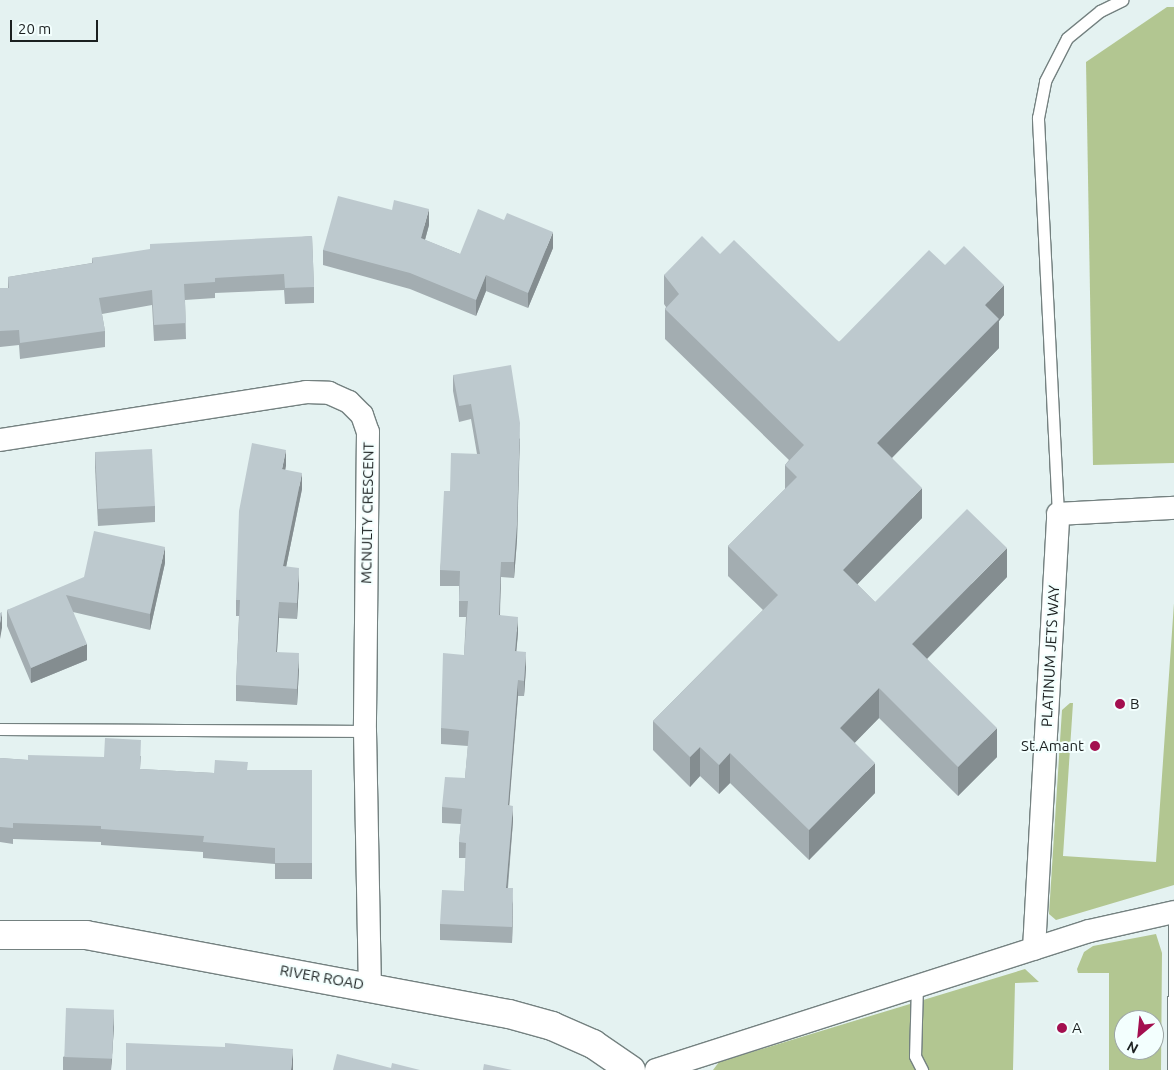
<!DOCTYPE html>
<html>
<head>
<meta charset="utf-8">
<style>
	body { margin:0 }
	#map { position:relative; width:1174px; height:1070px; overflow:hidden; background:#e4f2f1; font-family:Ubuntu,sans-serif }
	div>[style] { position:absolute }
	.green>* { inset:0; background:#b2c691 }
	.roads { filter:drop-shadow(1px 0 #748180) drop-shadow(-1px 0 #748180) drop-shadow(0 1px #748180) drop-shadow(0 -1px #748180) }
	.lane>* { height:11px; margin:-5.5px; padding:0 5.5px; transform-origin:5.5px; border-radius:5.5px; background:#fff }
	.street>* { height:22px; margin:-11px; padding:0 11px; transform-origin:11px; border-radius:11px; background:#fff }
	.secondary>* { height:28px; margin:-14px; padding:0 14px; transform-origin:14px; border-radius:14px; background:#fff }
	.wall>* { inset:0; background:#a3adb1 }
	.shaded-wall>* { inset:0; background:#848d90 }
	.building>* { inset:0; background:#bdc9ce; transform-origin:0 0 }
	.dots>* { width:14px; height:14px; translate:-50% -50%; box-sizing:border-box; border:2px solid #f3fffe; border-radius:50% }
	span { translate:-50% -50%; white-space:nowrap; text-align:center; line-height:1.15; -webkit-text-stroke:4px #f3fffe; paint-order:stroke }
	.street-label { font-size:15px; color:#1b2020 }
	.poi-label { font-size:15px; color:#1b2020 }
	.left { translate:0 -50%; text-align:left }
	.right { translate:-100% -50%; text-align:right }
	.north { position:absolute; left:1114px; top:1010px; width:50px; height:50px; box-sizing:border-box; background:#f3fffe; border:1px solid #9da6a5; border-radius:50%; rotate:208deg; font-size:14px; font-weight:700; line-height:20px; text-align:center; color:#1b2020 }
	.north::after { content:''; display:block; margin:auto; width:18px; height:22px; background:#a30f4f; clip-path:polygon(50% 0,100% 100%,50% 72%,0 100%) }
	.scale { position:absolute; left:10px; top:20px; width:88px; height:22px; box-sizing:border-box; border:2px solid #1b2020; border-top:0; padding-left:6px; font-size:15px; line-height:18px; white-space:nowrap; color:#1b2020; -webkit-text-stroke:4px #f3fffe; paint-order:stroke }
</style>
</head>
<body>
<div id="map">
	<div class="green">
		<div style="clip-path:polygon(1167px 7px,1174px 7px,1174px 463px,1093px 465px,1086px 62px)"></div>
		<div style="clip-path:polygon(1174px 603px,1174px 885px,1056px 920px,1049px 914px,1062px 710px,1070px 703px,1073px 703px,1063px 856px,1156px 862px)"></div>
		<div style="clip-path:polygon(evenodd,1156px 934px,1162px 953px,1161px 1070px,1109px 1070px,1109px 973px,1078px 973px,1077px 969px,1084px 952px,1093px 946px,1156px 934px,1124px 1020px,1154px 1020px,1154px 1050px,1124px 1050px,1124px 1020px)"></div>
		<div style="clip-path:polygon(1025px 969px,1039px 982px,1015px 983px,1013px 1070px,713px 1070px,719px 1062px)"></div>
	</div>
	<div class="roads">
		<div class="lane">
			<div style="left:1058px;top:514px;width:397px;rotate:-92.9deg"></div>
			<div style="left:1038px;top:118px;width:38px;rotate:-79deg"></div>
			<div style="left:1045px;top:81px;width:48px;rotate:-62.9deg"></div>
			<div style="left:1067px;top:38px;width:43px;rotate:-39.3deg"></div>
			<div style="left:1100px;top:11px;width:25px;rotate:-26deg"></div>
			<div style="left:0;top:729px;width:365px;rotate:0.3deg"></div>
			<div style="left:917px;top:985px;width:71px;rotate:91.6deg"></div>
			<div style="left:915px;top:1056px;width:16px;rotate:63deg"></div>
			<div style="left:1173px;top:1070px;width:158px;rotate:-89.6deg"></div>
		</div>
		<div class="street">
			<div style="left:0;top:440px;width:310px;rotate:-8.9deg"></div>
			<div style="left:306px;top:392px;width:23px;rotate:2deg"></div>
			<div style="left:329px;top:393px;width:22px;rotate:24deg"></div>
			<div style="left:349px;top:402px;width:18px;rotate:45deg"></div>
			<div style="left:362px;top:415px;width:18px;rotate:71deg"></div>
			<div style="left:368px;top:432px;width:299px;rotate:90.6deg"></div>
			<div style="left:365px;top:731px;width:254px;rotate:88.9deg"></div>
			<div style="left:1034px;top:949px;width:436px;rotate:-86.8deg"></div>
			<div style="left:1058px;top:514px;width:116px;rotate:-3deg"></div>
			<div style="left:656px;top:1070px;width:455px;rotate:-17.8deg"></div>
			<div style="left:1089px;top:931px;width:87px;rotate:-12.6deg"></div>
		</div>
		<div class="secondary">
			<div style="left:0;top:935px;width:86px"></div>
			<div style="left:86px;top:935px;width:430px;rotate:10.6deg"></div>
			<div style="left:509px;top:1014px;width:45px;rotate:15.6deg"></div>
			<div style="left:552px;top:1026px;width:45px;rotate:23.7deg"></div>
			<div style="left:593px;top:1044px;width:46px;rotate:34.4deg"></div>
		</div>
	</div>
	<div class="wall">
		<div style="clip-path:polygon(429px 225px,425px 240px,460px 254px,553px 248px,528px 308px,486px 291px,476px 316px,410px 289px,323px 265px,323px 250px)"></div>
		<div style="clip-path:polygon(312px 236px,314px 287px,314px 303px,285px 304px,284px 290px,215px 293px,215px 298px,185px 300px,186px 339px,154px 341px,152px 305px,102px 314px,105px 331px,105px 347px,20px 359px,19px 345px,0 347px,0 288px,8px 288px,8px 277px,92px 263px,92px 258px)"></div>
		<div style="clip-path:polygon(720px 254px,839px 342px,945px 265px,1004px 315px,999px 321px,999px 348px,892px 458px,922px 518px,857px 584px,875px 602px,1007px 577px,927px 659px,997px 757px,958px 796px,879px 718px,854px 743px,875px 793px,809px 860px,730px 783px,719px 794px,700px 776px,690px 787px,653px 750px,653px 721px,763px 610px,728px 576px,728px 546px,785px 489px,785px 465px,789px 460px,665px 339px,665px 309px,666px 307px,664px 304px,664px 275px)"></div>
		<div style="clip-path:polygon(453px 375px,520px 439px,517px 540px,514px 578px,501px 577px,500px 615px,518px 633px,516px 651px,526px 668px,524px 696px,518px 696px,509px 805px,513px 821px,508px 888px,513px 904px,512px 943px,440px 940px,440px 924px,464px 891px,466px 858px,459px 858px,459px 842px,461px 824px,442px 823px,442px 807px,465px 778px,468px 746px,441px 744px,441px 728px,464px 655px,466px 617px,459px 617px,459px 586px,440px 586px,440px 570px,450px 491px,477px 454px,471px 419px,459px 422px,453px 391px)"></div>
		<div style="clip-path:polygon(95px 452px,155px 506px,155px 522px,98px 526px,95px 468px)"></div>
		<div style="clip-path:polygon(286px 466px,285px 470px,302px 489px,286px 567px,299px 583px,297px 619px,279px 618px,277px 652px,299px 669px,297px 705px,236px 701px,236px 685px,239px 616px,236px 616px,236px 600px)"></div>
		<div style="clip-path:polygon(165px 563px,150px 630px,73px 612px,87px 660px,31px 683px,7px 626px,7px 610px)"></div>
		<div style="clip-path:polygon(141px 756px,140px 769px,214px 773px,248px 770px,312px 770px,312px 879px,275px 879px,275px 864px,203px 858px,203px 852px,101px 845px,101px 842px,13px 839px,13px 844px,0 842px,0 758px,28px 760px)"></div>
		<div style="clip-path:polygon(114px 1026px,111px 1070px,63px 1070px,63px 1057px)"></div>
	</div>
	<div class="shaded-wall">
		<div style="clip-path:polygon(429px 209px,429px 225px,421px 254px,421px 238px)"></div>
		<div style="clip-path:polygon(553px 232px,553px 248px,528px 308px,528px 293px)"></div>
		<div style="clip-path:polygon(486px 275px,486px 291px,476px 316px,476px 300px)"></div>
		<div style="clip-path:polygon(1004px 285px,1004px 315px,999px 321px,999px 348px,877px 473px,877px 443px,985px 305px)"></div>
		<div style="clip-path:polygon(520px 423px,517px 540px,514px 578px,514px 562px)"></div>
		<div style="clip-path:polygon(286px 450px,286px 466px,282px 485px,282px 469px)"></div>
		<div style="clip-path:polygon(302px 473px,302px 489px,283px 582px,283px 566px)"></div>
		<div style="clip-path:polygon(922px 488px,922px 518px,843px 599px,843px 570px)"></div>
		<div style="clip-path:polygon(165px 547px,165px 563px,150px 630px,150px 614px)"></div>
		<div style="clip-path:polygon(1007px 548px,1007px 577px,912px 674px,912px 644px)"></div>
		<div style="clip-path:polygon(501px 562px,501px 577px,499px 631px,499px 615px)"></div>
		<div style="clip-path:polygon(299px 568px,299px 583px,297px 619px,297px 603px)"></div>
		<div style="clip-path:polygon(279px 602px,279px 618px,276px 668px,276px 652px)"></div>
		<div style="clip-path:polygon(2px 612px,2px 628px,0 639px,0 623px)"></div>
		<div style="clip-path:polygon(518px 617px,518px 633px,515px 667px,515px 651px)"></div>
		<div style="clip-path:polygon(87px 644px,87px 660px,31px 683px,31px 668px)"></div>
		<div style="clip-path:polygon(526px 652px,526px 668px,524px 696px,524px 681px)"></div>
		<div style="clip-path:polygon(299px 653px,299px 669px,297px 705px,297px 689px)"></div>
		<div style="clip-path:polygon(518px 680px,518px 696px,508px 821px,508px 805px)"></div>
		<div style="clip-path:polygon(879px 688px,879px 718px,840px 758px,840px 728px)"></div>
		<div style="clip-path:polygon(997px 728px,997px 757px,958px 796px,958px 767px)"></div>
		<div style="clip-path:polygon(700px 747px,700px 776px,690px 787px,690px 757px)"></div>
		<div style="clip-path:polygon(730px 753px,730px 783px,719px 794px,719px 765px)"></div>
		<div style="clip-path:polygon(875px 763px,875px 793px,809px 860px,809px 830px)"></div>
		<div style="clip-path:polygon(513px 806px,513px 821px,506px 904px,506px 888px)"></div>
		<div style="clip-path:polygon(513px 888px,513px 904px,512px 943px,512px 927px)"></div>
		<div style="clip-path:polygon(114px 1010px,114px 1026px,111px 1070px,111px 1060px)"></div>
		<div style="clip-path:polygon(293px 1049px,293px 1070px,291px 1070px)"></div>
	</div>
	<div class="building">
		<div style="clip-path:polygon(338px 196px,392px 210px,394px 200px,429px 209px,421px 238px,460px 254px,478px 209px,504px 220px,507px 213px,553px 232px,528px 293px,486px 275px,476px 300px,410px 273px,323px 250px)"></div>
		<div style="clip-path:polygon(312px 236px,314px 287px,285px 288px,284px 274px,215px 278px,215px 282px,184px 284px,186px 323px,154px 325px,152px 290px,99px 298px,105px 331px,20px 343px,19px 330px,0 331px,0 288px,9px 288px,8px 277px,93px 263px,92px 258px,150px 249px,150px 244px)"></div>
		<div style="clip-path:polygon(702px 236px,720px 254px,734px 240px,839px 342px,929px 250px,945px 265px,964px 246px,1004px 285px,985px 305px,999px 319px,877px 443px,922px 488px,843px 570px,875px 602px,967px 509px,1007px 548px,912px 644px,997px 728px,958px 767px,879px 688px,840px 728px,875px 763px,809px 830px,730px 753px,719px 765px,700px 747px,690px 757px,653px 721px,778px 595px,728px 546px,797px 477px,785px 465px,804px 445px,665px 309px,679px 294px,664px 275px)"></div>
		<div style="clip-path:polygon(511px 365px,520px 423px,517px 525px,514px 562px,501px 562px,499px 615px,518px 617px,515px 651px,526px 652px,524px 681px,518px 680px,508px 805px,513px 806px,506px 888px,513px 888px,512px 927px,440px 924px,442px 890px,464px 891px,466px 843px,459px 842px,462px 809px,442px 807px,445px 777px,465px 778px,469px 731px,441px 728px,443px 653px,464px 655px,468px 601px,459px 601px,460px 571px,440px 570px,444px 491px,450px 491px,451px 453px,480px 454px,471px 404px,459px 406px,453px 375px)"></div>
		<div style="clip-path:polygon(252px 443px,286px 450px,282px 469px,302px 473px,283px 566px,299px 568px,297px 603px,279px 602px,276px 652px,299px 653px,297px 689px,236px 685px,240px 600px,236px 600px,239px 511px)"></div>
		<div style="left:152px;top:449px;width:57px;height:57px;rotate:87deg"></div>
		<div style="clip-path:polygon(94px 531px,165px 547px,150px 614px,66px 595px,87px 644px,31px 668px,7px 610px,84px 577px)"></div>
		<div style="clip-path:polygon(2px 612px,0 623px,0 613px)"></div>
		<div style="clip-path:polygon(105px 738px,141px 740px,140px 769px,214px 773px,215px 760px,248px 762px,247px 770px,312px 770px,312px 863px,275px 863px,275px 848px,203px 842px,204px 836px,101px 829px,101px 826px,13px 823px,13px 828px,0 827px,0 758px,28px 760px,28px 755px,104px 757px)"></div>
		<div style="left:66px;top:1008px;width:48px;height:49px;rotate:2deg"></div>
		<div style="clip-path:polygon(126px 1043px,225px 1047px,225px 1043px,293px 1049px,291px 1070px,126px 1070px)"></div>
		<div style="clip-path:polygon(337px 1054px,391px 1068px,392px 1063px,420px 1070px,333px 1070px)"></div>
		<div style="clip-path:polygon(484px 1064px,512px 1070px,483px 1070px)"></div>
	</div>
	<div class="dots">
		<div style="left:1120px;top:704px;background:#a30f4f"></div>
		<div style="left:1095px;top:746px;background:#a30f4f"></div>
		<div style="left:1062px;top:1028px;background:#a30f4f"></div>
	</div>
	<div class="street-label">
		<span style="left:367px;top:513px;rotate:-89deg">MCNULTY CRESCENT</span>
		<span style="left:1050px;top:656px;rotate:-87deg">PLATINUM JETS WAY</span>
		<span style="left:322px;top:977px;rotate:10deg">RIVER ROAD</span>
	</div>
	<div class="poi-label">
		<span class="left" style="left:1130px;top:704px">B</span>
		<span class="right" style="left:1084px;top:746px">St.Amant</span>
		<span class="left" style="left:1072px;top:1028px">A</span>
	</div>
	<div class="north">N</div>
	<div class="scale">20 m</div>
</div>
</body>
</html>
